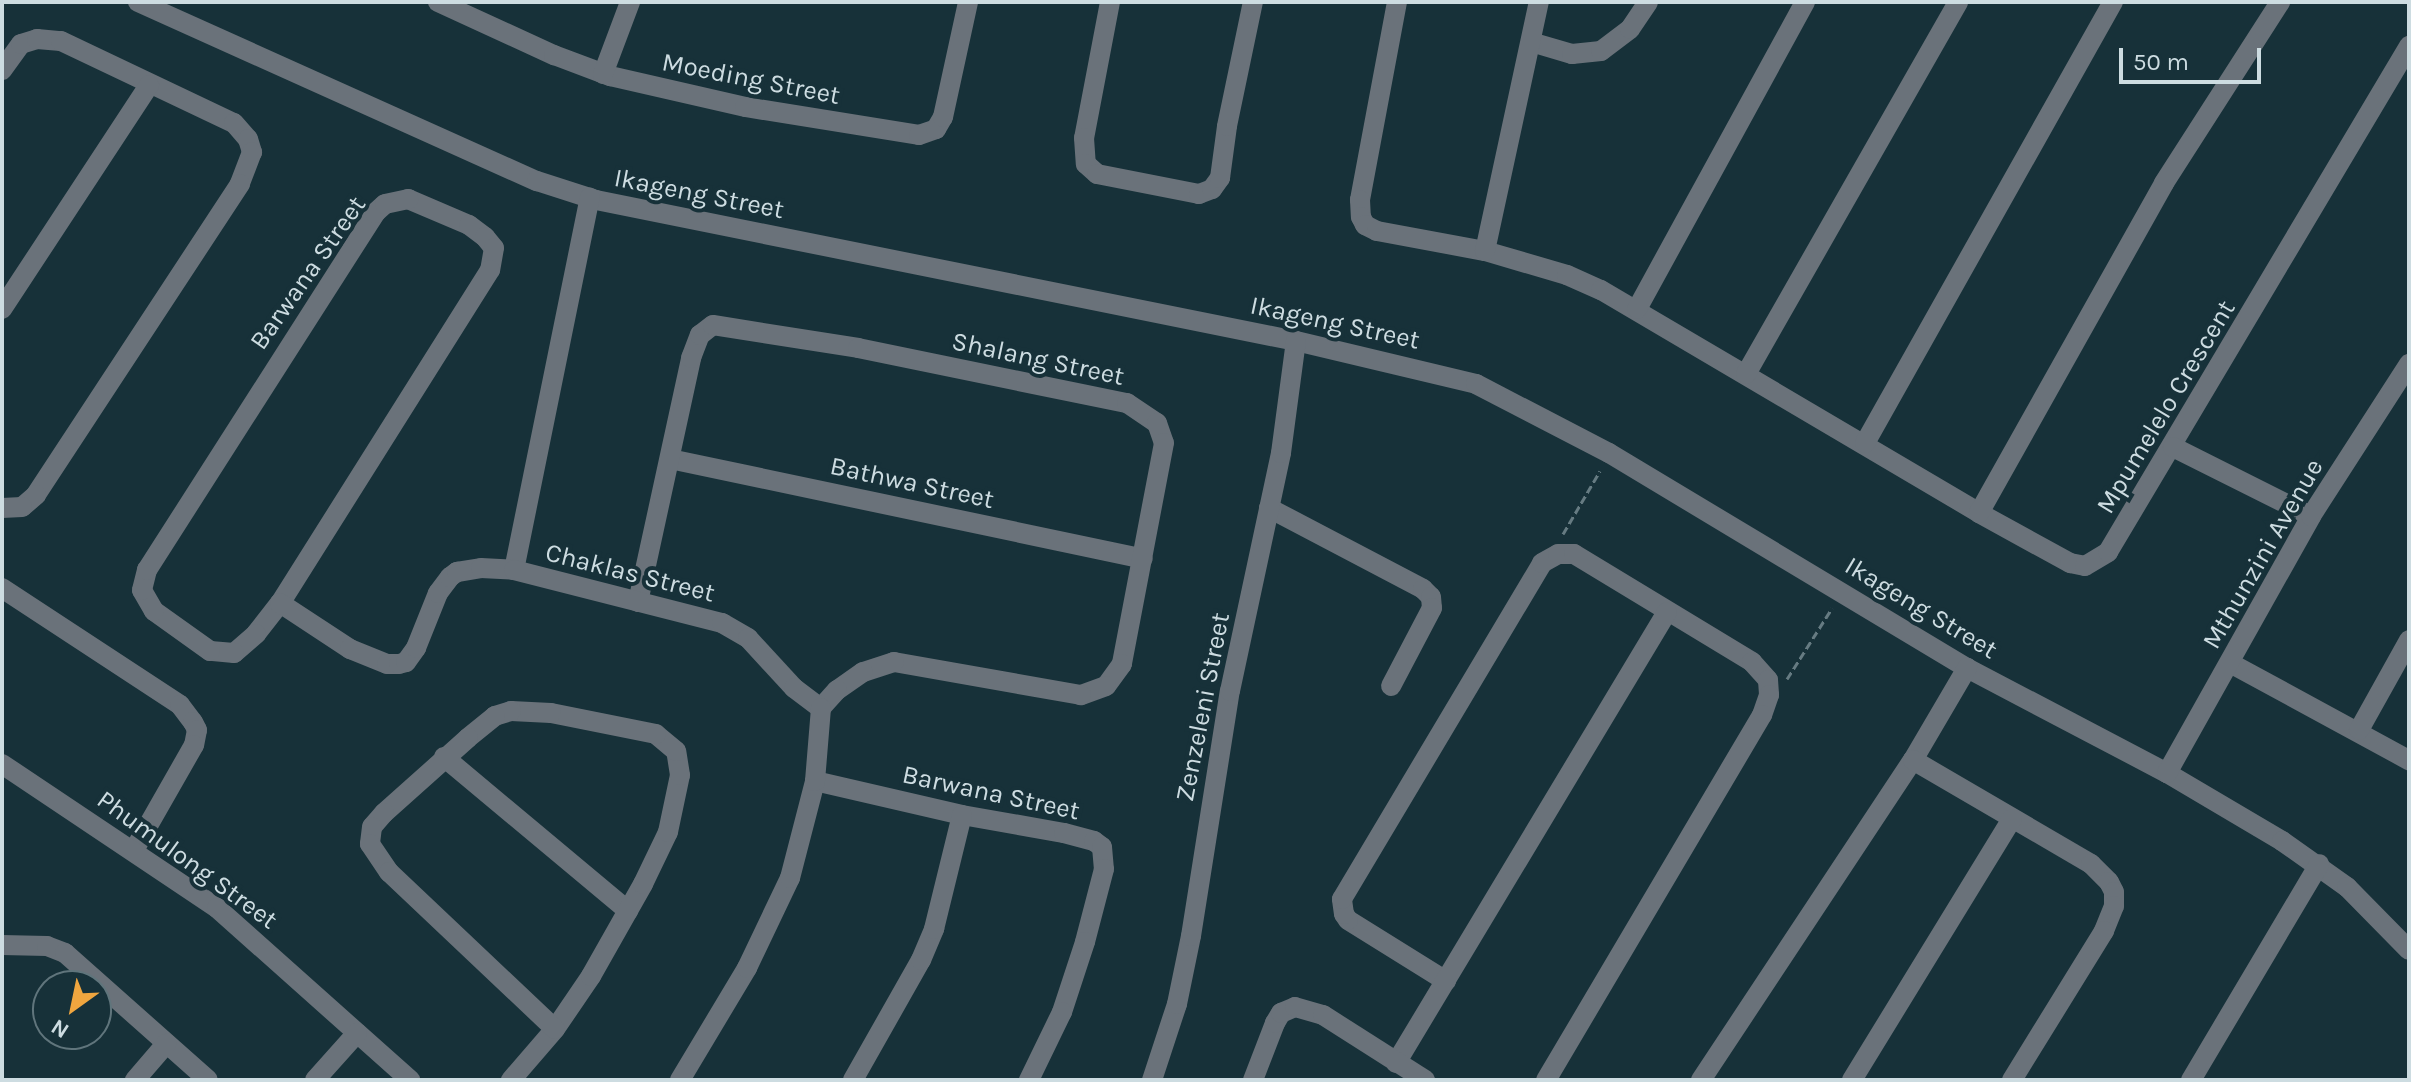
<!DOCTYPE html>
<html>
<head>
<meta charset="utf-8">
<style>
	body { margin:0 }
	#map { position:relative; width:2411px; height:1082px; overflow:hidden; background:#173139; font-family:Karla,sans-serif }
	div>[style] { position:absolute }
	.path>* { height:3px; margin-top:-1.5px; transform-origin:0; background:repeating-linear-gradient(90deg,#667b82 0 8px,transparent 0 12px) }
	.minor>* { height:20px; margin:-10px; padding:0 10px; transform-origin:10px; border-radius:10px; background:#6a727a }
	span { translate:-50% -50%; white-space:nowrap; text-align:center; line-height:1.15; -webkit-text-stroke:8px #173139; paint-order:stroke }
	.street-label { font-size:26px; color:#cddce1 }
	.frame { position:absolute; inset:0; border:4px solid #cddce1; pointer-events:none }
	.north { position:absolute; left:32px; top:970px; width:80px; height:80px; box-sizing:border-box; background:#173139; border:2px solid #60757c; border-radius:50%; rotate:213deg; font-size:22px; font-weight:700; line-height:32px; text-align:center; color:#cddce1 }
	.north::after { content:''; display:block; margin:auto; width:28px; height:36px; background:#f0a63f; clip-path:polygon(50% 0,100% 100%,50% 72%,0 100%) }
	.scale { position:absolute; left:2119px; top:48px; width:142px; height:36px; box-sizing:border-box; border:4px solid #cddce1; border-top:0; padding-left:10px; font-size:24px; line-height:28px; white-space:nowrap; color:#cddce1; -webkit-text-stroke:6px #173139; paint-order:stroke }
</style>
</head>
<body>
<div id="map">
	<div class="path">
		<div style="left:1563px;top:534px;width:73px;rotate:-59.6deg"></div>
		<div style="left:1787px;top:679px;width:84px;rotate:-57.6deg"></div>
	</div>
	<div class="minor">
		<div style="left:138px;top:2px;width:437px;rotate:24.2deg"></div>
		<div style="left:537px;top:181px;width:62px;rotate:17.9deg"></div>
		<div style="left:596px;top:200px;width:714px;rotate:11.39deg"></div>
		<div style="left:1296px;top:341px;width:185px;rotate:13.4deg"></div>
		<div style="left:1476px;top:384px;width:150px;rotate:27.4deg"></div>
		<div style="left:1609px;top:453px;width:418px;rotate:31deg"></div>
		<div style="left:1967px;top:668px;width:226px;rotate:27.7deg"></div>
		<div style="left:2167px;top:773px;width:134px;rotate:30.6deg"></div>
		<div style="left:2282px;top:841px;width:80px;rotate:35.3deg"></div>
		<div style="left:2347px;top:887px;width:88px;rotate:45.5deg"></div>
		<div style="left:438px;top:2px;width:128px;rotate:24.6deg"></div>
		<div style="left:554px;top:55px;width:60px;rotate:20.6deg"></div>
		<div style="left:610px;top:76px;width:139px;rotate:12.9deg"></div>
		<div style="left:745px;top:107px;width:176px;rotate:9.1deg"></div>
		<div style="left:919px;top:135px;width:18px;rotate:-19deg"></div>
		<div style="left:936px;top:129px;width:14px;rotate:-60deg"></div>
		<div style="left:943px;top:117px;width:118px;rotate:-77.7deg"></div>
		<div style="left:1110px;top:2px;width:138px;rotate:100.8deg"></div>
		<div style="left:1084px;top:138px;width:26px;rotate:86deg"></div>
		<div style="left:1086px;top:164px;width:15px;rotate:42deg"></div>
		<div style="left:1097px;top:174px;width:104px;rotate:11.1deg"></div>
		<div style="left:1199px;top:194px;width:14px;rotate:-21deg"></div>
		<div style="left:1212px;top:189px;width:14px;rotate:-54deg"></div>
		<div style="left:1220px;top:178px;width:52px;rotate:-82.3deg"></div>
		<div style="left:1227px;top:126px;width:127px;rotate:-78.2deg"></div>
		<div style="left:1397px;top:2px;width:201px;rotate:100.6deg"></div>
		<div style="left:1360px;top:200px;width:17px;rotate:87deg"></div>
		<div style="left:1361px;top:217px;width:9px;rotate:63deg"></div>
		<div style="left:1365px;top:225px;width:13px;rotate:27deg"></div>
		<div style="left:1377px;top:231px;width:110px;rotate:10.5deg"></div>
		<div style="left:1485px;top:251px;width:85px;rotate:16.3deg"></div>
		<div style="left:1567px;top:275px;width:37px;rotate:24deg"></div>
		<div style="left:1601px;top:290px;width:439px;rotate:30.5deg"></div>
		<div style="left:1979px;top:513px;width:104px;rotate:28.8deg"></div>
		<div style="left:2070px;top:563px;width:15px;rotate:11deg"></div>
		<div style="left:2085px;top:566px;width:27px;rotate:-31deg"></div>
		<div style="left:2108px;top:552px;width:589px;rotate:-59.25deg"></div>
		<div style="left:1531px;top:42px;width:43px;rotate:16.3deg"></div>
		<div style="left:1572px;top:54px;width:29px;rotate:-6deg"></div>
		<div style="left:1601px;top:51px;width:36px;rotate:-37deg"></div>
		<div style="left:1630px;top:29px;width:32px;rotate:-56deg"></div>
		<div style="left:2px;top:70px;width:32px;rotate:-54deg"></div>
		<div style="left:21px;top:44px;width:17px;rotate:-17deg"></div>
		<div style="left:37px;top:39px;width:24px;rotate:5deg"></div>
		<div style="left:61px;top:41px;width:191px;rotate:25.4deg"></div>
		<div style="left:234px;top:123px;width:21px;rotate:49deg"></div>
		<div style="left:248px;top:139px;width:14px;rotate:73deg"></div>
		<div style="left:252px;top:152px;width:34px;rotate:111deg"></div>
		<div style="left:240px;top:184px;width:372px;rotate:123.3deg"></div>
		<div style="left:36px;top:495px;width:18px;rotate:139deg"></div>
		<div style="left:22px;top:507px;width:20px;rotate:177deg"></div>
		<div style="left:603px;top:74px;width:77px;rotate:-69.4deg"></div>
		<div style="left:408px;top:199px;width:66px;rotate:23.1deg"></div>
		<div style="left:469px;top:225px;width:20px;rotate:37deg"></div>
		<div style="left:485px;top:237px;width:14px;rotate:51deg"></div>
		<div style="left:494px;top:248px;width:22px;rotate:100deg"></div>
		<div style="left:490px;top:270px;width:394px;rotate:122.2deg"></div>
		<div style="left:280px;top:603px;width:39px;rotate:128deg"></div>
		<div style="left:256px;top:634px;width:29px;rotate:139deg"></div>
		<div style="left:234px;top:653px;width:24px;rotate:-175deg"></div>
		<div style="left:210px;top:651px;width:69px;rotate:-144.5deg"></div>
		<div style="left:154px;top:611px;width:24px;rotate:-120deg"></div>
		<div style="left:142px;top:590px;width:21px;rotate:-76deg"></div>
		<div style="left:147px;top:570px;width:424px;rotate:-57.4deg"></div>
		<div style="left:375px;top:213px;width:13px;rotate:-42deg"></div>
		<div style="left:385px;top:204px;width:24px;rotate:-12deg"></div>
		<div style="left:1485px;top:251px;width:255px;rotate:-77.8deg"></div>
		<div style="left:2px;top:309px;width:268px;rotate:-56.7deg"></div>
		<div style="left:1637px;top:309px;width:350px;rotate:-61.3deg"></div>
		<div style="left:1746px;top:374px;width:428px;rotate:-60.3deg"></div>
		<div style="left:1865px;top:443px;width:506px;rotate:-60.65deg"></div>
		<div style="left:2173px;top:447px;width:154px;rotate:26.6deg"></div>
		<div style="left:670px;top:459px;width:483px;rotate:11.9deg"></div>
		<div style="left:1269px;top:508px;width:174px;rotate:27.7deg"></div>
		<div style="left:1423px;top:589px;width:11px;rotate:45deg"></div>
		<div style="left:1431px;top:597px;width:11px;rotate:85deg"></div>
		<div style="left:1432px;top:608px;width:88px;rotate:117.7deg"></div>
		<div style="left:1979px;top:513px;width:378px;rotate:-60.7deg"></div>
		<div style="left:2164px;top:183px;width:215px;rotate:-57.3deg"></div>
		<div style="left:514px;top:570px;width:380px;rotate:-78.5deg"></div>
		<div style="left:2px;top:588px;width:213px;rotate:33.3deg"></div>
		<div style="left:180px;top:705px;width:21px;rotate:53deg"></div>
		<div style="left:193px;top:722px;width:9px;rotate:63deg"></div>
		<div style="left:197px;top:730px;width:15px;rotate:101deg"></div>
		<div style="left:194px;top:745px;width:121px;rotate:119.7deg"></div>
		<div style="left:638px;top:602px;width:250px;rotate:-77.7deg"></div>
		<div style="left:691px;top:358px;width:25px;rotate:-69deg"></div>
		<div style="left:700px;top:335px;width:16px;rotate:-38deg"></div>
		<div style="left:713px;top:325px;width:147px;rotate:9deg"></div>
		<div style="left:858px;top:348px;width:275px;rotate:11.6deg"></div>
		<div style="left:1127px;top:403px;width:36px;rotate:34deg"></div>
		<div style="left:1157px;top:423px;width:21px;rotate:71deg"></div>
		<div style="left:1164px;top:443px;width:225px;rotate:100.8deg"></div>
		<div style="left:1122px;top:664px;width:27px;rotate:126deg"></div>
		<div style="left:1106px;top:686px;width:27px;rotate:160deg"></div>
		<div style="left:1081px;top:695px;width:190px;rotate:-170deg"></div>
		<div style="left:894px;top:662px;width:33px;rotate:162deg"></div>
		<div style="left:863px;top:672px;width:32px;rotate:145deg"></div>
		<div style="left:837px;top:690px;width:24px;rotate:132deg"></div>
		<div style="left:280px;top:603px;width:84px;rotate:33.3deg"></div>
		<div style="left:350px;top:649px;width:40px;rotate:22deg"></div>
		<div style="left:387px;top:664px;width:12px"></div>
		<div style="left:399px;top:664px;width:7px;rotate:-16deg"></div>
		<div style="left:406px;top:662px;width:17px;rotate:-54deg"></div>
		<div style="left:416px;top:648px;width:59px;rotate:-68.2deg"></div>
		<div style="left:438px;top:593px;width:20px;rotate:-53deg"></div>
		<div style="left:450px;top:577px;width:9px;rotate:-36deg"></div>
		<div style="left:457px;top:572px;width:24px;rotate:-9deg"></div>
		<div style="left:481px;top:568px;width:33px;rotate:3deg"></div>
		<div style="left:514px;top:570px;width:215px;rotate:14.3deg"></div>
		<div style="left:722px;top:623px;width:30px;rotate:30deg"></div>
		<div style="left:748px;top:638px;width:68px;rotate:47.4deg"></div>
		<div style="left:794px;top:688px;width:34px;rotate:37deg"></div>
		<div style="left:2230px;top:663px;width:204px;rotate:28.5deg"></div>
		<div style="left:2359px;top:730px;width:103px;rotate:-60.9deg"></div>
		<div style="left:444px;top:757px;width:240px;rotate:39.9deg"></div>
		<div style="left:1913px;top:760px;width:107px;rotate:-59.6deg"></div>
		<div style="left:2px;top:764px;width:259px;rotate:33.8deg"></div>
		<div style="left:217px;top:908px;width:259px;rotate:41.7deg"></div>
		<div style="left:2167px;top:773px;width:295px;rotate:-60.7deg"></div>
		<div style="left:2311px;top:516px;width:181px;rotate:-57.2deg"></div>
		<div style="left:815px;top:781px;width:151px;rotate:13deg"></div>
		<div style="left:962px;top:815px;width:104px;rotate:10deg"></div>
		<div style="left:1064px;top:833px;width:31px;rotate:15deg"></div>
		<div style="left:1094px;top:841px;width:10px;rotate:37deg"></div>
		<div style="left:1102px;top:847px;width:22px;rotate:85deg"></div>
		<div style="left:1104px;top:869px;width:75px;rotate:104.6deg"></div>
		<div style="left:1085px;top:942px;width:74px;rotate:108.2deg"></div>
		<div style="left:1062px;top:1012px;width:76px;rotate:115.9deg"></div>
		<div style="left:2px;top:945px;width:45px;rotate:1.3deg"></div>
		<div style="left:47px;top:946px;width:19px;rotate:21deg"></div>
		<div style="left:65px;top:953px;width:191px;rotate:41.6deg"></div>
		<div style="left:1446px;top:981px;width:115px;rotate:-148.1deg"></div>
		<div style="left:1348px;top:920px;width:7px;rotate:-124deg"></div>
		<div style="left:1344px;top:914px;width:15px;rotate:-98deg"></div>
		<div style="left:1342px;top:899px;width:391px;rotate:-59.2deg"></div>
		<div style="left:1542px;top:563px;width:18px;rotate:-29deg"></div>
		<div style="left:1558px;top:554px;width:16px"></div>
		<div style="left:1574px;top:554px;width:208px;rotate:31.2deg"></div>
		<div style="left:1752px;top:662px;width:24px;rotate:48deg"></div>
		<div style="left:1768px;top:680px;width:15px;rotate:86deg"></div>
		<div style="left:1769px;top:695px;width:21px;rotate:109deg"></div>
		<div style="left:1762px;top:715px;width:424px;rotate:120.6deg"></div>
		<div style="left:1396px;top:1063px;width:526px;rotate:-59deg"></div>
		<div style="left:135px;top:1080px;width:48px;rotate:-49.3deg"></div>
		<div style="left:315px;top:1080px;width:63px;rotate:-48.2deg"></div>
		<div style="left:511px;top:1080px;width:67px;rotate:-49.2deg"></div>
		<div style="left:555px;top:1029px;width:64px;rotate:-55.8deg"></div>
		<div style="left:591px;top:976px;width:106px;rotate:-60.5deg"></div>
		<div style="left:643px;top:884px;width:58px;rotate:-64.3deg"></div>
		<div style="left:668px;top:832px;width:58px;rotate:-78.1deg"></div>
		<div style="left:680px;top:775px;width:24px;rotate:-99deg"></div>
		<div style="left:676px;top:751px;width:26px;rotate:-140deg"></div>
		<div style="left:656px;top:734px;width:107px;rotate:-168.7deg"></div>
		<div style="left:551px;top:713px;width:40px;rotate:-177.1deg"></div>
		<div style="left:511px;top:711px;width:17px;rotate:163deg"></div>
		<div style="left:495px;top:716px;width:35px;rotate:141deg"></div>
		<div style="left:468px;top:738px;width:113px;rotate:138.2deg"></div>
		<div style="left:384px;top:813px;width:18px;rotate:131deg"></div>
		<div style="left:372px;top:827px;width:17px;rotate:97deg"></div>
		<div style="left:370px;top:844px;width:34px;rotate:56deg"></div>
		<div style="left:389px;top:872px;width:228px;rotate:43.4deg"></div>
		<div style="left:680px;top:1080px;width:131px;rotate:-59.1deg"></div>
		<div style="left:747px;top:968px;width:100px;rotate:-64.5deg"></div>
		<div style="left:790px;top:878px;width:100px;rotate:-75.5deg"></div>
		<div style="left:815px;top:781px;width:73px;rotate:-85.3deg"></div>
		<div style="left:853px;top:1080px;width:138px;rotate:-60.5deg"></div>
		<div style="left:921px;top:960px;width:34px;rotate:-67deg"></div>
		<div style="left:934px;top:929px;width:117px;rotate:-76.2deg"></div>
		<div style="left:1152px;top:1080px;width:80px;rotate:-71.8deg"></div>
		<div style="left:1177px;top:1004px;width:69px;rotate:-78.4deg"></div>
		<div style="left:1191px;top:936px;width:248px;rotate:-81deg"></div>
		<div style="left:1230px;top:691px;width:243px;rotate:-77.9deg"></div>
		<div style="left:1281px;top:453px;width:113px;rotate:-82.4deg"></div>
		<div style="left:1253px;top:1080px;width:61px;rotate:-68.9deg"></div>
		<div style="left:1275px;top:1023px;width:12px;rotate:-59deg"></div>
		<div style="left:1281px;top:1013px;width:15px;rotate:-23deg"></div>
		<div style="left:1295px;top:1007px;width:29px;rotate:16deg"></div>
		<div style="left:1323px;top:1015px;width:121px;rotate:32.5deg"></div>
		<div style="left:1701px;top:1080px;width:384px;rotate:-56.5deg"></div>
		<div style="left:1913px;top:760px;width:206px;rotate:30.3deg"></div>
		<div style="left:2091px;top:864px;width:25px;rotate:45deg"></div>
		<div style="left:2109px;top:882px;width:11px;rotate:63deg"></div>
		<div style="left:2114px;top:892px;width:14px;rotate:90deg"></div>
		<div style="left:2114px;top:906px;width:27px;rotate:112deg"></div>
		<div style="left:2104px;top:931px;width:175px;rotate:121.7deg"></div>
		<div style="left:1852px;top:1080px;width:306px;rotate:-58.5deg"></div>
		<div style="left:2191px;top:1080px;width:251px;rotate:-59.3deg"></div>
	</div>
	<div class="street-label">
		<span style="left:751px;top:79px;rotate:11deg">Moeding Street</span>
		<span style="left:699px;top:194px;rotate:11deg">Ikageng Street</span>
		<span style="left:308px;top:273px;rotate:-55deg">Barwana Street</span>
		<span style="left:1335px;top:323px;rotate:12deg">Ikageng Street</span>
		<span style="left:1038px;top:359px;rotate:12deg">Shalang Street</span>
		<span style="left:2166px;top:407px;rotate:-59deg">Mpumelelo Crescent</span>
		<span style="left:912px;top:483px;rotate:12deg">Bathwa Street</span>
		<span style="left:2263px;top:554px;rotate:-60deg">Mthunzini Avenue</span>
		<span style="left:630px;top:573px;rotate:14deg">Chaklas Street</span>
		<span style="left:1921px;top:608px;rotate:31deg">Ikageng Street</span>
		<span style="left:1203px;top:707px;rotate:-79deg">Zenzeleni Street</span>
		<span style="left:991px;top:793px;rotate:12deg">Barwana Street</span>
		<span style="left:187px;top:860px;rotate:36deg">Phumulong Street</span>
	</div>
	<div class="frame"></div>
	<div class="north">N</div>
	<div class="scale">50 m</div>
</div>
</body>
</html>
